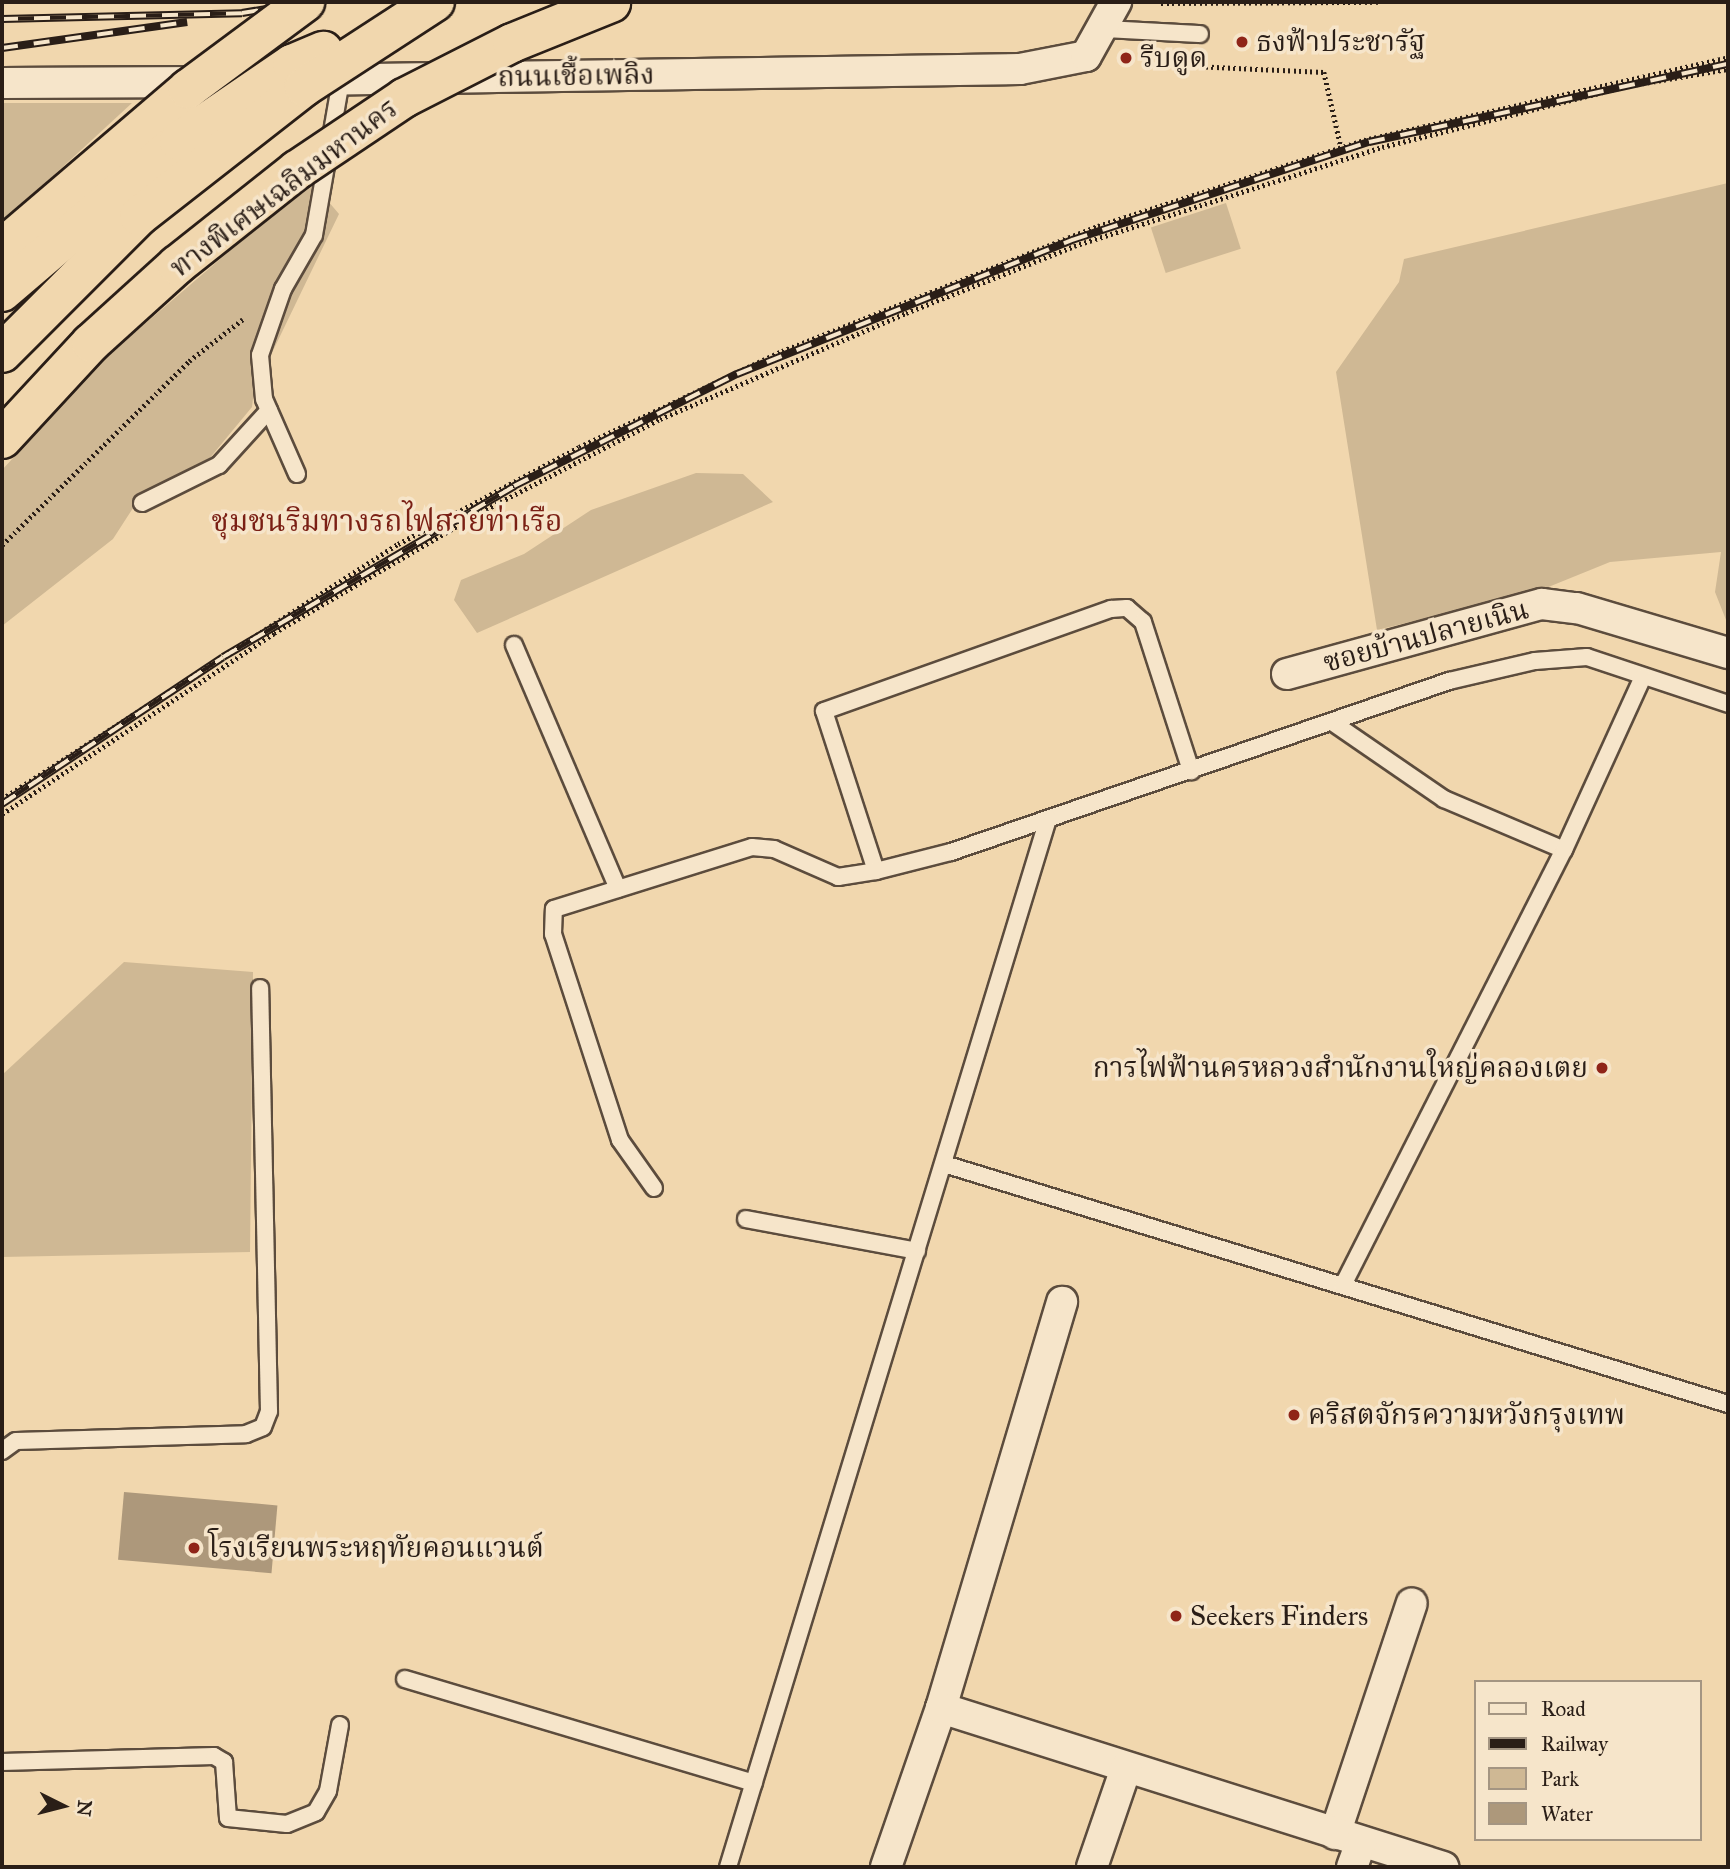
<!DOCTYPE html>
<html>
<head>
<meta charset="utf-8">
<style>
	body { margin:0 }
	#map { position:relative; width:1730px; height:1869px; overflow:hidden; background:#f1d7ae; font-family:"IM FELL Great Primer","Noto Serif Thai",serif }
	div>[style] { position:absolute }
	.green>* { inset:0; background:#cfb894; transform-origin:0 0 }
	.water>* { inset:0; background:#ad987b; transform-origin:0 0 }
	.path>* { height:4.5px; margin-top:-2.25px; transform-origin:0; background:repeating-linear-gradient(90deg,#2a1e17 0 2px,transparent 0 5.5px) }
	.roads { filter:drop-shadow(2px 0 #5c4c3d) drop-shadow(-2px 0 #5c4c3d) drop-shadow(0 2px #5c4c3d) drop-shadow(0 -2px #5c4c3d) }
	.service>* { height:16px; margin:-8px; padding:0 8px; transform-origin:8px; border-radius:8px; background:#f6e5ca }
	.minor>* { height:30px; margin:-15px; padding:0 15px; transform-origin:15px; border-radius:15px; background:#f6e5ca }
	.rail>* { height:8px; margin-top:-4px; transform-origin:0; background:repeating-linear-gradient(90deg,#f6e5ca 0 16px,#2a1e17 0 32px); box-sizing:border-box; border-block:2px solid #2a1e17 }
	.bridges { filter:drop-shadow(2px 0 #2a1e17) drop-shadow(-2px 0 #2a1e17) drop-shadow(0 2px #2a1e17) drop-shadow(0 -2px #2a1e17) }
	.motorway-bridge>* { height:38px; margin:-19px; padding:0 19px; transform-origin:19px; border-radius:19px; background:#f1d7ae }
	.dots>* { width:19px; height:19px; translate:-50% -50%; box-sizing:border-box; border:4px solid #f6e5ca; border-radius:50% }
	span { translate:-50% -50%; white-space:nowrap; text-align:center; line-height:1.15; -webkit-text-stroke:7px #f6e5ca; paint-order:stroke }
	.poi-label { font-size:28px; color:#2a1e17 }
	.left { translate:0 -50%; text-align:left }
	.right { translate:-100% -50%; text-align:right }
	.street-label { font-size:28px; color:#2a1e17 }
	.neighbourhood-label { font-size:30px; color:#7a1f14 }
	.frame { position:absolute; inset:0; border:4px solid #2a1e17; pointer-events:none }
	.legend { position:absolute; left:1474px; top:1680px; width:228px; height:161px; box-sizing:border-box; background:#f6e5ca; border:2px solid #a49582; margin:0; padding:9px 12px; list-style:none; font-size:21px; color:#2a1e17 }
	.legend li { display:flex; align-items:center; gap:14px; height:35px }
	.legend b { width:35px; border:2px solid #a49582 }
	.north { position:absolute; left:28px; top:1771px; width:70px; height:70px; -webkit-text-stroke:5px #f6e5ca; paint-order:stroke; rotate:96deg; font-size:19px; font-weight:700; line-height:28px; text-align:center; color:#2a1e17 }
	.north::after { content:''; display:block; margin:auto; width:24px; height:32px; background:#2a1e17; clip-path:polygon(50% 0,100% 100%,50% 72%,0 100%) }
</style>
</head>
<body>
<div id="map">
	<div class="green">
		<div style="clip-path:polygon(2px 103px,132px 103px,2px 223px)"></div>
		<div style="clip-path:polygon(311px 181px,339px 214px,254px 390px,252px 407px,204px 465px,144px 491px,113px 539px,2px 626px,2px 470px,105px 358px)"></div>
		<div style="clip-path:polygon(1728px 183px,1728px 625px,1715px 592px,1721px 552px,1610px 562px,1541px 590px,1377px 630px,1336px 372px,1399px 282px,1404px 259px)"></div>
		<div style="left:1226px;top:203px;width:48px;height:79px;rotate:72deg"></div>
		<div style="clip-path:polygon(696px 473px,743px 474px,773px 502px,477px 633px,454px 600px,461px 580px,524px 554px,591px 510px)"></div>
		<div style="clip-path:polygon(124px 962px,253px 972px,250px 1252px,2px 1257px,2px 1075px)"></div>
	</div>
	<div class="water">
		<div style="left:124px;top:1492px;width:154px;height:68px;rotate:5deg"></div>
	</div>
	<div class="path">
		<div style="left:1161px;top:3px;width:220px;rotate:-0.3deg"></div>
		<div style="left:1195px;top:59px;width:7px;rotate:90deg"></div>
		<div style="left:1195px;top:66px;width:129px;rotate:2.7deg"></div>
		<div style="left:1324px;top:72px;width:77px;rotate:77.2deg"></div>
		<div style="left:2px;top:545px;width:262px;rotate:-44.5deg"></div>
		<div style="left:189px;top:361px;width:68px;rotate:-37.9deg"></div>
		<div style="left:2px;top:799px;width:471px;rotate:-32.8deg"></div>
		<div style="left:398px;top:544px;width:205px;rotate:-28.2deg"></div>
		<div style="left:579px;top:447px;width:225px;rotate:-25.3deg"></div>
		<div style="left:782px;top:351px;width:340px;rotate:-21.6deg"></div>
		<div style="left:1098px;top:226px;width:280px;rotate:-17.9deg"></div>
		<div style="left:1364px;top:140px;width:373px;rotate:-12.8deg"></div>
		<div style="left:2px;top:814px;width:327px;rotate:-33.6deg"></div>
		<div style="left:274px;top:633px;width:240px;rotate:-30.3deg"></div>
		<div style="left:481px;top:512px;width:202px;rotate:-27.5deg"></div>
		<div style="left:660px;top:419px;width:268px;rotate:-23.3deg"></div>
		<div style="left:906px;top:313px;width:181px;rotate:-21.7deg"></div>
		<div style="left:1074px;top:246px;width:324px;rotate:-17.8deg"></div>
		<div style="left:1382px;top:147px;width:252px;rotate:-14deg"></div>
		<div style="left:1626px;top:86px;width:103px;rotate:-9.5deg"></div>
	</div>
	<div class="roads">
		<div class="service">
			<div style="left:1104px;top:29px;width:96px;rotate:3deg"></div>
			<div style="left:297px;top:474px;width:82px;rotate:-113.7deg"></div>
			<div style="left:264px;top:399px;width:44px;rotate:-95.2deg"></div>
			<div style="left:260px;top:355px;width:70px;rotate:-70.8deg"></div>
			<div style="left:283px;top:289px;width:62px;rotate:-60.1deg"></div>
			<div style="left:314px;top:235px;width:157px;rotate:-80.1deg"></div>
			<div style="left:142px;top:503px;width:86px;rotate:-26.3deg"></div>
			<div style="left:219px;top:465px;width:74px;rotate:-47.7deg"></div>
			<div style="left:514px;top:645px;width:265px;rotate:66.9deg"></div>
			<div style="left:1332px;top:722px;width:136px;rotate:34.5deg"></div>
			<div style="left:1444px;top:799px;width:130px;rotate:23deg"></div>
			<div style="left:876px;top:871px;width:168px;rotate:-108deg"></div>
			<div style="left:824px;top:711px;width:305px;rotate:-19.6deg"></div>
			<div style="left:1111px;top:609px;width:16px;rotate:-4deg"></div>
			<div style="left:1127px;top:608px;width:21px;rotate:41deg"></div>
			<div style="left:1143px;top:622px;width:157px;rotate:72.1deg"></div>
			<div style="left:944px;top:1164px;width:820px;rotate:17.02deg"></div>
			<div style="left:654px;top:1188px;width:59px;rotate:-125.3deg"></div>
			<div style="left:620px;top:1140px;width:217px;rotate:-108deg"></div>
			<div style="left:553px;top:934px;width:25px;rotate:-88deg"></div>
			<div style="left:554px;top:909px;width:207px;rotate:-17.4deg"></div>
			<div style="left:752px;top:847px;width:22px;rotate:5deg"></div>
			<div style="left:774px;top:849px;width:70px;rotate:23.6deg"></div>
			<div style="left:838px;top:877px;width:38px;rotate:-9deg"></div>
			<div style="left:876px;top:871px;width:77px;rotate:-14.2deg"></div>
			<div style="left:951px;top:852px;width:527px;rotate:-18.95deg"></div>
			<div style="left:1449px;top:681px;width:88px;rotate:-13.1deg"></div>
			<div style="left:1535px;top:661px;width:52px;rotate:-4.4deg"></div>
			<div style="left:1587px;top:657px;width:149px;rotate:18.4deg"></div>
			<div style="left:746px;top:1219px;width:174px;rotate:10.6deg"></div>
			<div style="left:1343px;top:1285px;width:488px;rotate:-63.1deg"></div>
			<div style="left:1564px;top:850px;width:190px;rotate:-65.5deg"></div>
			<div style="left:2px;top:1451px;width:17px;rotate:-36deg"></div>
			<div style="left:16px;top:1441px;width:230px;rotate:-1.7deg"></div>
			<div style="left:246px;top:1434px;width:18px;rotate:-22deg"></div>
			<div style="left:263px;top:1427px;width:17px;rotate:-69deg"></div>
			<div style="left:269px;top:1411px;width:423px;rotate:-91.2deg"></div>
			<div style="left:405px;top:1679px;width:364px;rotate:16.6deg"></div>
			<div style="left:2px;top:1762px;width:212px;rotate:-1.6deg"></div>
			<div style="left:214px;top:1756px;width:12px;rotate:31deg"></div>
			<div style="left:224px;top:1762px;width:56px;rotate:85.9deg"></div>
			<div style="left:228px;top:1818px;width:59px;rotate:5.8deg"></div>
			<div style="left:287px;top:1824px;width:31px;rotate:-22deg"></div>
			<div style="left:316px;top:1812px;width:24px;rotate:-60deg"></div>
			<div style="left:328px;top:1791px;width:67px;rotate:-79.7deg"></div>
			<div style="left:728px;top:1867px;width:1096px;rotate:-73.02deg"></div>
		</div>
		<div class="minor">
			<div style="left:310px;top:80px;width:710px;rotate:-0.89deg"></div>
			<div style="left:1020px;top:69px;width:67px;rotate:-11.1deg"></div>
			<div style="left:1086px;top:56px;width:62px;rotate:-60.9deg"></div>
			<div style="left:2px;top:83px;width:202px;rotate:-0.3deg"></div>
			<div style="left:1287px;top:674px;width:264px;rotate:-15.4deg"></div>
			<div style="left:1542px;top:604px;width:35px;rotate:7deg"></div>
			<div style="left:1577px;top:608px;width:158px;rotate:16.6deg"></div>
			<div style="left:941px;top:1708px;width:424px;rotate:-73.4deg"></div>
			<div style="left:1335px;top:1834px;width:243px;rotate:-71.6deg"></div>
			<div style="left:886px;top:1867px;width:168px;rotate:-70.9deg"></div>
			<div style="left:941px;top:1708px;width:527px;rotate:17.57deg"></div>
			<div style="left:1092px;top:1867px;width:105px;rotate:-71deg"></div>
			<div style="left:1352px;top:1867px;width:27px;rotate:-70deg"></div>
		</div>
	</div>
	<div class="rail">
		<div style="left:2px;top:19px;width:240px;rotate:-1.4deg"></div>
		<div style="left:242px;top:13px;width:67px;rotate:-9.5deg"></div>
		<div style="left:2px;top:48px;width:187px;rotate:-8deg"></div>
		<div style="left:2px;top:804px;width:265px;rotate:-33.6deg"></div>
		<div style="left:223px;top:657px;width:338px;rotate:-30.4deg"></div>
		<div style="left:514px;top:486px;width:250px;rotate:-26.7deg"></div>
		<div style="left:737px;top:374px;width:361px;rotate:-21.8deg"></div>
		<div style="left:1072px;top:240px;width:313px;rotate:-18.3deg"></div>
		<div style="left:1369px;top:142px;width:367px;rotate:-12.3deg"></div>
	</div>
	<div class="bridges">
		<div class="motorway-bridge">
			<div style="left:2px;top:248px;width:245px;rotate:-40.5deg"></div>
			<div style="left:188px;top:89px;width:146px;rotate:-36.6deg"></div>
			<div style="left:2px;top:292px;width:233px;rotate:-40.5deg"></div>
			<div style="left:179px;top:141px;width:137px;rotate:-34.3deg"></div>
			<div style="left:292px;top:64px;width:34px;rotate:-23deg"></div>
			<div style="left:2px;top:353px;width:194px;rotate:-45deg"></div>
			<div style="left:139px;top:216px;width:209px;rotate:-38deg"></div>
			<div style="left:304px;top:87px;width:156px;rotate:-33deg"></div>
			<div style="left:2px;top:439px;width:131px;rotate:-47.2deg"></div>
			<div style="left:91px;top:343px;width:116px;rotate:-42.2deg"></div>
			<div style="left:177px;top:265px;width:153px;rotate:-38.4deg"></div>
			<div style="left:297px;top:170px;width:129px;rotate:-33.9deg"></div>
			<div style="left:404px;top:98px;width:121px;rotate:-27deg"></div>
			<div style="left:512px;top:43px;width:107px;rotate:-22deg"></div>
		</div>
	</div>
	<div class="dots">
		<div style="left:1242px;top:42px;background:#8f2418"></div>
		<div style="left:1126px;top:58px;background:#8f2418"></div>
		<div style="left:1602px;top:1068px;background:#8f2418"></div>
		<div style="left:1294px;top:1415px;background:#8f2418"></div>
		<div style="left:194px;top:1548px;background:#8f2418"></div>
		<div style="left:1176px;top:1616px;background:#8f2418"></div>
	</div>
	<div class="poi-label">
		<span class="left" style="left:1256px;top:42px">ธงฟ้าประชารัฐ</span>
		<span class="left" style="left:1140px;top:58px">รีบดูด</span>
		<span class="right" style="left:1588px;top:1068px">การไฟฟ้านครหลวงสำนักงานใหญ่คลองเตย</span>
		<span class="left" style="left:1308px;top:1415px">คริสตจักรความหวังกรุงเทพ</span>
		<span class="left" style="left:208px;top:1548px">โรงเรียนพระหฤทัยคอนแวนต์</span>
		<span class="left" style="left:1190px;top:1616px">Seekers Finders</span>
	</div>
	<div class="street-label">
		<span style="left:576px;top:76px;rotate:-1deg">ถนนเชื้อเพลิง</span>
		<span style="left:284px;top:188px;rotate:-37deg">ทางพิเศษเฉลิมมหานคร</span>
		<span style="left:1426px;top:636px;rotate:-15deg">ซอยบ้านปลายเนิน</span>
	</div>
	<div class="neighbourhood-label">
		<span style="left:387px;top:521px">ชุมชนริมทางรถไฟสายท่าเรือ</span>
	</div>
	<div class="frame"></div>
	<ul class="legend">
	<li><b style="height:9px;background:#f6e5ca"></b>Road</li>
	<li><b style="height:9px;background:#2a1e17"></b>Railway</li>
	<li><b style="height:19px;background:#cfb894"></b>Park</li>
	<li><b style="height:19px;background:#ad987b"></b>Water</li>
	</ul>
	<div class="north">N</div>
</div>
</body>
</html>
